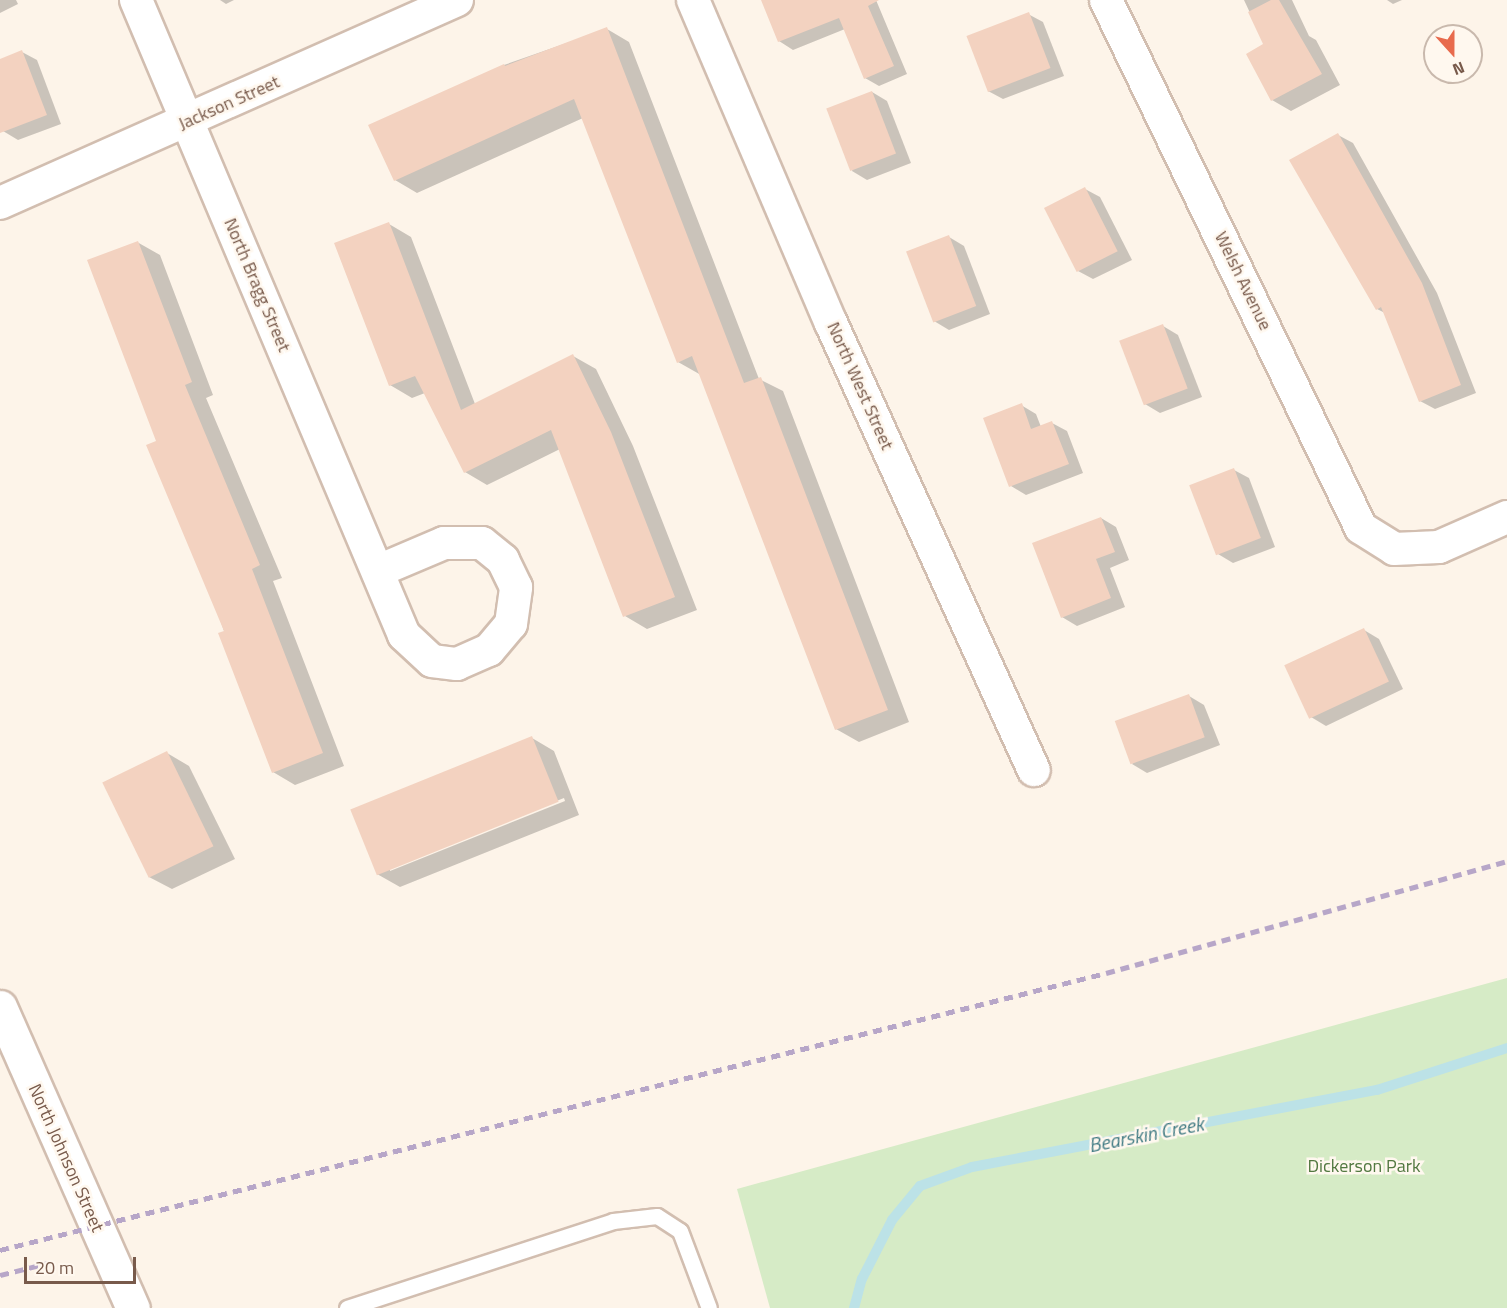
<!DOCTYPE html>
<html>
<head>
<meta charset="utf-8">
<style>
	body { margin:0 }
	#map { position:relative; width:1507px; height:1308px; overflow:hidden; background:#fdf4e9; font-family:"Titillium Web",sans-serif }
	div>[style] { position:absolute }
	.green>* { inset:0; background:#d6ebc6 }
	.shadow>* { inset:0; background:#0003 }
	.stream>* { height:10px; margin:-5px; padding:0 5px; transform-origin:5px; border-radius:5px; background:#bce2e7 }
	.building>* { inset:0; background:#f3d2c0; transform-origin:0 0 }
	.roads { filter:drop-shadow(2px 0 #d2beb0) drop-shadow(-2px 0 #d2beb0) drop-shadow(0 2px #d2beb0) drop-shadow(0 -2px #d2beb0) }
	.lane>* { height:15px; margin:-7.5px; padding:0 7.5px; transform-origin:7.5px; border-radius:7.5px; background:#fff }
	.street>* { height:32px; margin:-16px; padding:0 16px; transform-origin:16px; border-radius:16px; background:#fff }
	.secondary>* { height:33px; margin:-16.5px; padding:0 16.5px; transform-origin:16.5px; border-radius:16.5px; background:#fff }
	.rail>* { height:4.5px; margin-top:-2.25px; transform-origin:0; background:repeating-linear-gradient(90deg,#b7a6c8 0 9px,transparent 0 15px) }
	span { translate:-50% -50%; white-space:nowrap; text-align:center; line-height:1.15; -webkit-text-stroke:5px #fff8ef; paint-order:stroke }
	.street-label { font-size:18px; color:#785a4b }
	.park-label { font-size:18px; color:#527840 }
	.water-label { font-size:20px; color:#417b84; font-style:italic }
	.north { position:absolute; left:1423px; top:24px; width:60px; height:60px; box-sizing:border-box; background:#fff8ef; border:2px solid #c9b9ad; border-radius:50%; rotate:159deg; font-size:16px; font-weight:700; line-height:24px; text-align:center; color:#785a4b }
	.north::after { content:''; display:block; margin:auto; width:21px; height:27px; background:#e86b4d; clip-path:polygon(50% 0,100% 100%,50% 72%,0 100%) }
	.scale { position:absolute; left:24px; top:1257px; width:112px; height:27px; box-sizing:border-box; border:3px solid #785a4b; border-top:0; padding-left:8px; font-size:18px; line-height:21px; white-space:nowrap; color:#785a4b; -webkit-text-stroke:4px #fff8ef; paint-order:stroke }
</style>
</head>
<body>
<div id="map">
	<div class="green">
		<div style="clip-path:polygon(1507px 978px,1507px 1308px,770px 1308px,737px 1189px)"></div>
	</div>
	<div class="shadow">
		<div style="clip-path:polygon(0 0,16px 0,18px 4px,0 13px)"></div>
		<div style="clip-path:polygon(220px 0,234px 0,226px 4px)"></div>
		<div style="clip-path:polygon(762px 0,876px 0,907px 74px,879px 86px,865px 78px,845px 29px,793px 50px,779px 41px)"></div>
		<div style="clip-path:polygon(1244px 0,1292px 0,1309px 36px,1316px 40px,1340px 85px,1291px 111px,1272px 100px,1265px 45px)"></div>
		<div style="clip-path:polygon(1387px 0,1402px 0,1393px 4px)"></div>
		<div style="clip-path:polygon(1028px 14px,1043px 22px,1064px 76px,1003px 99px,988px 91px)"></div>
		<div style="clip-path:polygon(607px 29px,629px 42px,759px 379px,783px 391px,909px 722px,859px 742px,836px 729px,701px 375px,678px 362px,583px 118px,417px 193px,395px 180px,504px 65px)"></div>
		<div style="clip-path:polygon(22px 52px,37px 60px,61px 124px,18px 140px,3px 131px,0 125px,0 60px)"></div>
		<div style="clip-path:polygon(872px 92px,887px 101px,911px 163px,867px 180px,852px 171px)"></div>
		<div style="clip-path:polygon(1338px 135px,1353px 143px,1437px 293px,1476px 393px,1435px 409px,1420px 401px,1385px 313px,1377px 309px)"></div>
		<div style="clip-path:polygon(1085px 189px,1100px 197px,1132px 260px,1093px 279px,1078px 271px)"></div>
		<div style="clip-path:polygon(389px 224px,411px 237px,475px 404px,573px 356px,596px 369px,633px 446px,697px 610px,647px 629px,625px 616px,560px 449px,487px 485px,465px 472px,425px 393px,412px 398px,390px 385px)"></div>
		<div style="clip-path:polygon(949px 237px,964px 246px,990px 314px,949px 330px,934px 321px)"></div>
		<div style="clip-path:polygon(137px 242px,160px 255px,213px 395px,206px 398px,282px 578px,273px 581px,344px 766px,295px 785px,273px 772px,158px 441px)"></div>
		<div style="clip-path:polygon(1163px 326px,1178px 335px,1202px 397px,1160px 413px,1145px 404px)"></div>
		<div style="clip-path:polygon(1021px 405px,1036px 414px,1041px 427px,1052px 423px,1067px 431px,1083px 473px,1026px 495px,1011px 486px)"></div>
		<div style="clip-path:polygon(1234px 470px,1249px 478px,1275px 547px,1233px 563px,1218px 554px,1191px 486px)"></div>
		<div style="clip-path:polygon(1101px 518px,1116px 527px,1129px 560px,1110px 568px,1125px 607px,1077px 626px,1062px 617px)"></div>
		<div style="clip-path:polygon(1364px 630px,1379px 639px,1403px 689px,1326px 726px,1311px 717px)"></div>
		<div style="clip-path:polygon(1189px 696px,1204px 705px,1220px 745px,1147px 773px,1132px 764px)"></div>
		<div style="clip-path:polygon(evenodd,532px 738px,554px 751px,579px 815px,400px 887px,377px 874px,532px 738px,564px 798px,565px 801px,390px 871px,390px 868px,564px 798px)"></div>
		<div style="clip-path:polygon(167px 753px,189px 766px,235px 859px,172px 889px,149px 877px)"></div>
	</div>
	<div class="stream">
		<div style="left:854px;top:1308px;width:30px;rotate:-75deg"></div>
		<div style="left:862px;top:1279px;width:66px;rotate:-63deg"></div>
		<div style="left:892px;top:1220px;width:44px;rotate:-50.5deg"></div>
		<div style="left:920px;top:1186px;width:55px;rotate:-20.1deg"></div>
		<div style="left:972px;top:1167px;width:412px;rotate:-10.8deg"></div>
		<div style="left:1377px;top:1090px;width:137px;rotate:-17.9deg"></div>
	</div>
	<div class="building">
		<div style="clip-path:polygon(761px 0,879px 0,868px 6px,894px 66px,864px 79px,839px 18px,778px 42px)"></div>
		<div style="clip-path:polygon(1271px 0,1279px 0,1322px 74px,1271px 101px,1246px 54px,1263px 44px,1248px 12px)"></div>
		<div style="left:1029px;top:12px;width:60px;height:67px;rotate:69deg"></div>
		<div style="clip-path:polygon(607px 27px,744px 383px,761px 377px,888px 710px,835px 730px,692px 356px,677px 363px,574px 99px,394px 181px,368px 125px,504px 64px,505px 66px)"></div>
		<div style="clip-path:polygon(22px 50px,47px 115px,0 133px,0 59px)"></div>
		<div style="left:872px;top:91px;width:67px;height:49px;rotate:69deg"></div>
		<div style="clip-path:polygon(1338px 133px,1422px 283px,1461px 385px,1419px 402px,1381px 307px,1376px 310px,1289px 160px)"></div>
		<div style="left:1085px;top:187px;width:72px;height:46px;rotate:63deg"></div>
		<div style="clip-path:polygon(389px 222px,461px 410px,573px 354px,611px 432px,675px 597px,623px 617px,551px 430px,464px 473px,415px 376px,389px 386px,334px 243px)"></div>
		<div style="left:949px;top:235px;width:76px;height:46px;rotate:69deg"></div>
		<div style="clip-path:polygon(138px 241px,192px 382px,185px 385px,260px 565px,252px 569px,323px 753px,272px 773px,218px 633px,224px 631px,146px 445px,156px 441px,87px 260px)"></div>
		<div style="left:1163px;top:324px;width:69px;height:47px;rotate:69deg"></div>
		<div style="clip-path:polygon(1022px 403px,1031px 429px,1052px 421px,1069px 464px,1009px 487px,983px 418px)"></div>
		<div style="left:1234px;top:468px;width:75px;height:48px;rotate:69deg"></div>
		<div style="clip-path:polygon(1101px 517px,1115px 552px,1096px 559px,1111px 598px,1061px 618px,1032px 543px)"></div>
		<div style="left:1364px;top:628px;width:59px;height:88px;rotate:65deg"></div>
		<div style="left:1189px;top:694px;width:46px;height:79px;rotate:70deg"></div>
		<div style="left:532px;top:736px;width:71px;height:196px;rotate:68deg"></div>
		<div style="left:167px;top:751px;width:106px;height:72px;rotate:64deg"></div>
	</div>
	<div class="roads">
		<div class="lane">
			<div style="left:347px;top:1308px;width:280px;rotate:-18.1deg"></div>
			<div style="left:613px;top:1221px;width:44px;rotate:-6.5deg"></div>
			<div style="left:657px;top:1216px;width:27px;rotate:33deg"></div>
			<div style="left:680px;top:1231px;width:82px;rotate:69.4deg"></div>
		</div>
		<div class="street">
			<div style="left:136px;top:0;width:689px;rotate:67.12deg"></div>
			<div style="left:404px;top:635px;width:38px;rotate:43deg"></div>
			<div style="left:432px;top:661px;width:25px;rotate:7deg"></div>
			<div style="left:457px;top:664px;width:35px;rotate:-24deg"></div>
			<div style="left:489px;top:650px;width:34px;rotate:-50deg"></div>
			<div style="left:511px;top:624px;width:37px;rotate:-82deg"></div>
			<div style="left:516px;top:587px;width:30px;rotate:-116deg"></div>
			<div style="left:503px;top:560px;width:27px;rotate:-141deg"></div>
			<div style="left:482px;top:543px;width:38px;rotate:180deg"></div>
			<div style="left:444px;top:543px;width:72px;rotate:157deg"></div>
			<div style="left:693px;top:0;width:351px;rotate:66.9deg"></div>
			<div style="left:831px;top:323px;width:491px;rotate:65.6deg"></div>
			<div style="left:1106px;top:0;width:586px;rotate:64.22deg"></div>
			<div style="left:1361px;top:528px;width:39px;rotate:32deg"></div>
			<div style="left:1394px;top:549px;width:45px;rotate:-2.5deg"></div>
			<div style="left:1439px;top:547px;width:74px;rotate:-23.8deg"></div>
			<div style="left:0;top:203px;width:500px;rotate:-23.95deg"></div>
		</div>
		<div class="secondary">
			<div style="left:0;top:1007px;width:329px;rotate:66.2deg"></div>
		</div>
	</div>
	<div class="rail">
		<div style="left:0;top:1250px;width:1140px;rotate:-14.06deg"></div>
		<div style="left:1106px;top:973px;width:416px;rotate:-15.6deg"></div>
		<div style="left:0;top:1275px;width:49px;rotate:-14deg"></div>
	</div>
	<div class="street-label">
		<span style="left:229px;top:103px;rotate:-24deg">Jackson Street</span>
		<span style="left:1243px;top:281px;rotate:64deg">Welsh Avenue</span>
		<span style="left:257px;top:285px;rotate:67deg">North Bragg Street</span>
		<span style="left:860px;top:386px;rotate:66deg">North West Street</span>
		<span style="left:66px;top:1158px;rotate:66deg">North Johnson Street</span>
	</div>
	<div class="park-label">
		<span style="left:1364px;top:1166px">Dickerson Park</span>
	</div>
	<div class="water-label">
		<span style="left:1146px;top:1134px;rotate:-11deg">Bearskin Creek</span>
	</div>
	<div class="north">N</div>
	<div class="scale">20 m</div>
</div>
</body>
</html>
